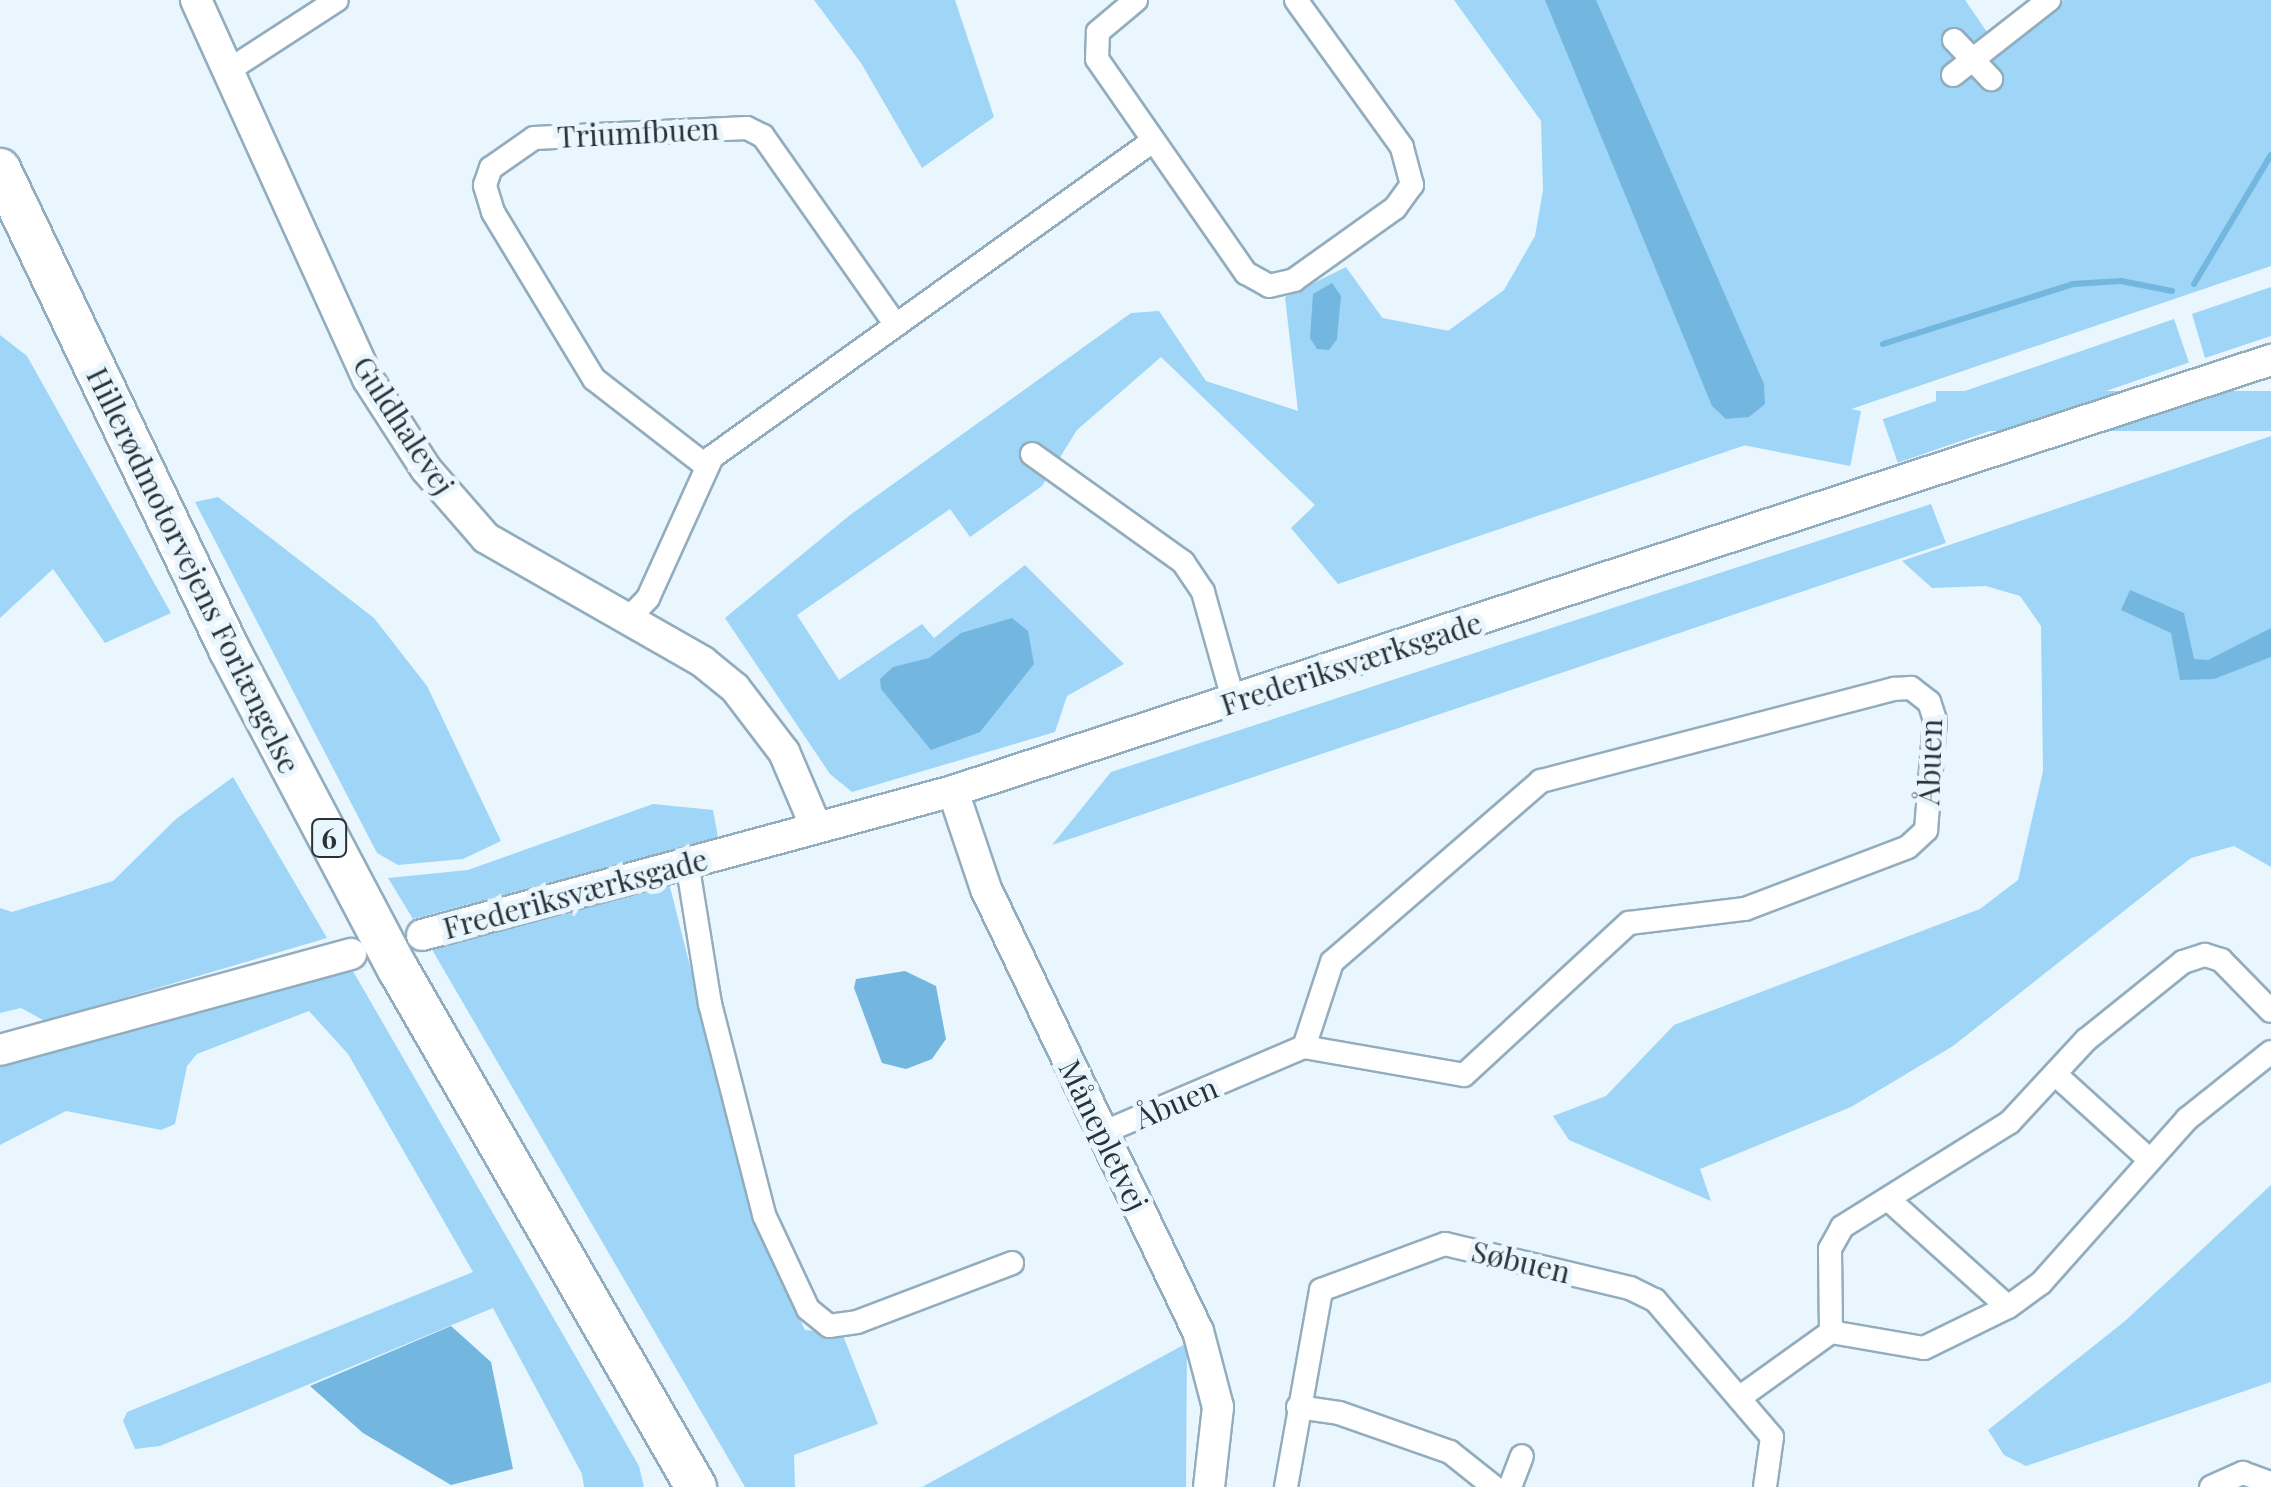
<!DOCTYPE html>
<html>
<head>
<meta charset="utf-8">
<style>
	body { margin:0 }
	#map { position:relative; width:2271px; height:1487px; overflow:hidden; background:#eaf6fd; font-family:"Playfair Display",serif }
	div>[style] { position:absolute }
	.green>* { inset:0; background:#9fd5f6; transform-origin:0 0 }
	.water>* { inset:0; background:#73b7e0 }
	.stream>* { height:6px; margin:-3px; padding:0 3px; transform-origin:3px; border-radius:3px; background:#73b7e0 }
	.roads { filter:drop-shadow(2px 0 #92adbe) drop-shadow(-2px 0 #92adbe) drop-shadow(0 2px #92adbe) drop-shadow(0 -2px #92adbe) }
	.street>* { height:22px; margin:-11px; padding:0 11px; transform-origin:11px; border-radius:11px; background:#fff }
	.secondary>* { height:30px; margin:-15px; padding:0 15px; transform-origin:15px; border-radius:15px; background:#fff }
	.highway>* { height:40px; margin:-20px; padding:0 20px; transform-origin:20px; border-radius:20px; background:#fff }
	span { translate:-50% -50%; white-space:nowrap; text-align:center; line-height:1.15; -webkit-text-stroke:10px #eaf6fd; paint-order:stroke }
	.shield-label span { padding:2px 8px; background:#eaf6fd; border:2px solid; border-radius:8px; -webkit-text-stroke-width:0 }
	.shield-label { font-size:28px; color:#283339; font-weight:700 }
	.street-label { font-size:30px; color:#283339 }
</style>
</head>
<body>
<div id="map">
	<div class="green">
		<div style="clip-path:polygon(814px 0,955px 0,994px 117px,922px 168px,861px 63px)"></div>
		<div style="clip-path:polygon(1454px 0,1965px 0,1996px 45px,2064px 0,2271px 0,2271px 266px,1338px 584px,1291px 528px,1315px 505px,1161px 357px,1077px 430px,1042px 486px,970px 537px,950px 509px,797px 615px,839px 680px,922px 624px,934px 638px,1025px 565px,1124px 664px,1067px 696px,1055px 732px,852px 792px,830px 774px,725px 618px,850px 515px,1131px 313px,1159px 311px,1206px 381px,1298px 411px,1285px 297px,1346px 267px,1411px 358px,1504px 290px,1535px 236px,1543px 190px,1541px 121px)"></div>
		<div style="clip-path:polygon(2271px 287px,2271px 336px,2205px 358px,2192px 314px)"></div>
		<div style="left:2174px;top:319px;width:46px;height:308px;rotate:71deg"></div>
		<div style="clip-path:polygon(0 335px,27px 356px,171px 613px,105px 643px,53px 569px,0 618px)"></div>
		<div style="left:2271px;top:391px;width:40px;height:335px;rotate:90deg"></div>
		<div style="left:1861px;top:411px;width:56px;height:551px;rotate:101deg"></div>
		<div style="clip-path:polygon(2271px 436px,2271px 867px,2234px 846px,2191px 858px,1953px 1046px,1851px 1107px,1700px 1169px,1711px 1201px,1569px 1140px,1553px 1116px,1606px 1096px,1674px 1025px,1980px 909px,2018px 880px,2043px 771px,2041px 626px,2020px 596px,1986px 586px,1932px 588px,1902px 561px)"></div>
		<div style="clip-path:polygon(218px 497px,374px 618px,427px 686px,501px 841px,463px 859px,398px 865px,377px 853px,195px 502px)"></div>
		<div style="clip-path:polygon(1931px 504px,1946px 543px,1052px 845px,1111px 772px)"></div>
		<div style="clip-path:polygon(233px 777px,327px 938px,45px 1021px,21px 1008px,0 1013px,0 908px,12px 912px,113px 881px,176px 819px)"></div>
		<div style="clip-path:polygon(653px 804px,713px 810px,718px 837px,413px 919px,388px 878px,468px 870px)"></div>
		<div style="clip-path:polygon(669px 883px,756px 1227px,805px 1330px,842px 1333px,878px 1424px,794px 1455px,795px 1487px,745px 1487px,427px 941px)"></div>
		<div style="clip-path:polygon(350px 966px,639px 1466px,644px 1487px,584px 1487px,582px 1474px,493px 1308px,160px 1446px,135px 1449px,123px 1421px,127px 1412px,473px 1272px,348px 1054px,309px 1011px,197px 1054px,187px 1066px,175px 1124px,161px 1130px,66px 1111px,0 1145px,0 1067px)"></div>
		<div style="clip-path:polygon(2271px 1185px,2271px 1382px,2026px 1466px,2004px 1455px,1988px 1430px,2125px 1321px)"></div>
		<div style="clip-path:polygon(1187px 1343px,1186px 1487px,922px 1487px)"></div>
	</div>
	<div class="water">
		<div style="clip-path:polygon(1545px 0,1596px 0,1764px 384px,1765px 404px,1749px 417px,1726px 419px,1712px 406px)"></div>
		<div style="clip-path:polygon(1332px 283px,1341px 296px,1337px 339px,1329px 350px,1317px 349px,1310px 338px,1313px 294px)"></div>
		<div style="clip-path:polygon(2130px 590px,2184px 613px,2194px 659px,2208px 660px,2271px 628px,2271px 657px,2214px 679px,2180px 680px,2171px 633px,2121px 610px)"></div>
		<div style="clip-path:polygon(1012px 618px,1028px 631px,1034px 664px,980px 732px,931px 750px,881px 689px,880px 679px,893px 667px,929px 658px,961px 633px)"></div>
		<div style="clip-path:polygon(905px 971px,936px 986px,946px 1039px,932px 1059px,906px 1069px,882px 1063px,854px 988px,856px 979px)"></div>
		<div style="clip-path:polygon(451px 1326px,491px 1362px,513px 1469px,451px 1485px,363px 1433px,310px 1386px)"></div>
	</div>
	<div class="stream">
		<div style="left:2194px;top:284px;width:150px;rotate:-59.2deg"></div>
		<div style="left:1883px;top:344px;width:199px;rotate:-17.5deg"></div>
		<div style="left:2073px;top:284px;width:48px;rotate:-3.6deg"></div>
		<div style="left:2121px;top:281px;width:52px;rotate:11.1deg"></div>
	</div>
	<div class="roads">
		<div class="street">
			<div style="left:1136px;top:0;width:50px;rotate:139.9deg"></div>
			<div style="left:1098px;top:32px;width:27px;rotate:92deg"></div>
			<div style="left:1097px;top:59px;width:261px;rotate:55.2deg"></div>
			<div style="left:1246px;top:273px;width:26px;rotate:29deg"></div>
			<div style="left:1269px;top:286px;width:26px;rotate:-13deg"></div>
			<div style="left:1294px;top:280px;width:124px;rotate:-35.5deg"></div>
			<div style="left:1395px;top:208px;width:29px;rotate:-54deg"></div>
			<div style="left:1412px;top:185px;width:39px;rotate:-105deg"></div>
			<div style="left:1402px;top:147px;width:181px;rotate:-125.8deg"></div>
			<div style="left:1954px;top:40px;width:54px;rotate:46.5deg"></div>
			<div style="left:226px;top:72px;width:132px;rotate:-33deg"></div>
			<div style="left:1953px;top:75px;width:122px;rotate:-38deg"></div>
			<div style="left:1032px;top:454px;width:186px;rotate:35.6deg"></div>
			<div style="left:1183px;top:562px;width:36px;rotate:56deg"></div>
			<div style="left:1203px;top:592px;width:114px;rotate:74.3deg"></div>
			<div style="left:705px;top:465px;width:140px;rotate:-142.2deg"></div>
			<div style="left:594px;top:379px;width:195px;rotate:-121.2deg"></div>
			<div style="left:493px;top:212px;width:28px;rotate:-107deg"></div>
			<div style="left:485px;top:185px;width:18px;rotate:-71deg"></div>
			<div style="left:491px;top:168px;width:52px;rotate:-34.9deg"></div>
			<div style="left:534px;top:138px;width:213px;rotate:-2.7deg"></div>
			<div style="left:747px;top:128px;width:18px;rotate:27deg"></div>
			<div style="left:763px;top:136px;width:231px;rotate:54.9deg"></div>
			<div style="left:628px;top:619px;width:29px;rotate:-46deg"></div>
			<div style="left:648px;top:598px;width:155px;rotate:-65.6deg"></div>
			<div style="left:712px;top:457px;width:539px;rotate:-35.64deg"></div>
			<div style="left:687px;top:862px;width:144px;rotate:80.8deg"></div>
			<div style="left:710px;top:1004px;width:218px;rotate:75.6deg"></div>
			<div style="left:764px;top:1215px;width:104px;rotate:64.9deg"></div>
			<div style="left:808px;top:1309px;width:27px;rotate:39deg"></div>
			<div style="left:829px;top:1326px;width:28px;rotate:-8deg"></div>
			<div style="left:857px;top:1322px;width:166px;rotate:-20.8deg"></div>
			<div style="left:2055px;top:1074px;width:128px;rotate:42.2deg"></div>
			<div style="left:1102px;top:1133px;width:220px;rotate:-23.1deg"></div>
			<div style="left:1304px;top:1047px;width:162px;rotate:9.9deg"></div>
			<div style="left:1464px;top:1075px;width:224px;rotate:-42.7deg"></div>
			<div style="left:1629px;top:923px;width:117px;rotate:-6.9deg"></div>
			<div style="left:1745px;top:909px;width:174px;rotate:-20.8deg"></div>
			<div style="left:1908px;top:847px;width:25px;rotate:-43deg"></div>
			<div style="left:1926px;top:830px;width:110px;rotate:-85.3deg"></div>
			<div style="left:1935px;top:720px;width:19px;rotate:-108deg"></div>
			<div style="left:1929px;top:702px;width:23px;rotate:-142deg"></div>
			<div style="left:1911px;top:688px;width:17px;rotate:177deg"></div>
			<div style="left:1894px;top:689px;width:365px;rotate:165.4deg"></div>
			<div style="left:1541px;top:781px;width:276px;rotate:139.1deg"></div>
			<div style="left:1332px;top:962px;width:89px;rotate:108.2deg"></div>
			<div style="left:1888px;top:1199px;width:161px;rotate:42deg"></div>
			<div style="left:1831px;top:1332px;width:83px;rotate:-90.7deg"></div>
			<div style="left:1830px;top:1249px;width:25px;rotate:-61deg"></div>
			<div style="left:1842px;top:1227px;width:198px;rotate:-32deg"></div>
			<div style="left:2010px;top:1122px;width:112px;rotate:-47.2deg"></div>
			<div style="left:2086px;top:1040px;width:124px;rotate:-38.8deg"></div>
			<div style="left:2183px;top:962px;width:23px;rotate:-18deg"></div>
			<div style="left:2205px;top:955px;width:17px;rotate:17deg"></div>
			<div style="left:2221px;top:960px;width:71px;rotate:45.6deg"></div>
			<div style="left:1739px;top:1398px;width:113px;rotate:-35.7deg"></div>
			<div style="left:1831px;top:1332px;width:94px;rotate:9.8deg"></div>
			<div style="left:1924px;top:1348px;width:93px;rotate:-26deg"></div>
			<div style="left:2008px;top:1307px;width:41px;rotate:-36deg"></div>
			<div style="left:2041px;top:1283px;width:220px;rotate:-48.3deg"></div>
			<div style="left:2187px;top:1119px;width:107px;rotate:-38.6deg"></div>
			<div style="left:1298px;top:1407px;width:41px;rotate:8.3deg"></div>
			<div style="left:1339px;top:1413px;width:118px;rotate:19.4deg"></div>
			<div style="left:1450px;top:1452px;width:56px;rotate:38.5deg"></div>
			<div style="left:1286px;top:1487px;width:200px;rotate:-79.9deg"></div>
			<div style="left:1321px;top:1290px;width:132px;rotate:-20.4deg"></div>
			<div style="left:1445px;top:1244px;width:190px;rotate:13.4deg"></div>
			<div style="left:1630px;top:1288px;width:28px;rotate:26deg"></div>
			<div style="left:1655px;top:1300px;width:180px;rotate:49.5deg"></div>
			<div style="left:1772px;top:1437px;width:50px;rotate:98deg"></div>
			<div style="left:1510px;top:1487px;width:33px;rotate:-69deg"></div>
			<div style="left:2211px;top:1487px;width:35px;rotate:-24deg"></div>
			<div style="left:2243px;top:1473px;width:30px;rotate:20deg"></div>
		</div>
		<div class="secondary">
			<div style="left:196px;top:0;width:416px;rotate:65.6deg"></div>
			<div style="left:368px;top:379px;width:107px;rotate:57.2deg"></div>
			<div style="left:426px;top:469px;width:91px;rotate:49deg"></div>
			<div style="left:486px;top:538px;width:250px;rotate:29.7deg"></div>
			<div style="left:703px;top:662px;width:41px;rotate:39.1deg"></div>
			<div style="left:735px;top:688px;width:81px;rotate:52.6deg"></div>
			<div style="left:784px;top:752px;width:82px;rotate:66.9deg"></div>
			<div style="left:953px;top:791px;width:103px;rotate:71.4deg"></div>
			<div style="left:986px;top:889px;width:490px;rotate:64.4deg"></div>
			<div style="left:1198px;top:1331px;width:79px;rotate:75.3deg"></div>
			<div style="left:1218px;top:1407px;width:81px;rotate:96.4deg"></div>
			<div style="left:422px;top:935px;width:550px;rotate:-15.17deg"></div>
			<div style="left:953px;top:791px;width:1387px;rotate:-18.11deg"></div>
			<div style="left:0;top:1050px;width:364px;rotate:-15.3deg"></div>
		</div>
		<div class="highway">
			<div style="left:0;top:169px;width:532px;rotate:64.49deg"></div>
			<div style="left:229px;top:649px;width:362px;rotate:62.2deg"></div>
			<div style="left:398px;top:969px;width:598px;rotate:60.09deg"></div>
		</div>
	</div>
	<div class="shield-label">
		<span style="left:329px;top:838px">6</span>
	</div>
	<div class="street-label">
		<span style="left:638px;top:132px;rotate:-3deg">Triumfbuen</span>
		<span style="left:404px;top:425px;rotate:57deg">Guldhalevej</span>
		<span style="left:194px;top:570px;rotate:64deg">Hillerødmotorvejens Forlængelse</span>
		<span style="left:1351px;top:663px;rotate:-18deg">Frederiksværksgade</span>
		<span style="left:1929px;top:762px;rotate:-88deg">Åbuen</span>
		<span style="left:575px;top:893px;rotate:-15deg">Frederiksværksgade</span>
		<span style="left:1176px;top:1102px;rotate:-23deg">Åbuen</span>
		<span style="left:1104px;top:1135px;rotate:64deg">Månepletvej</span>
		<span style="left:1521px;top:1261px;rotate:13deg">Søbuen</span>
	</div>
</div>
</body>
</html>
